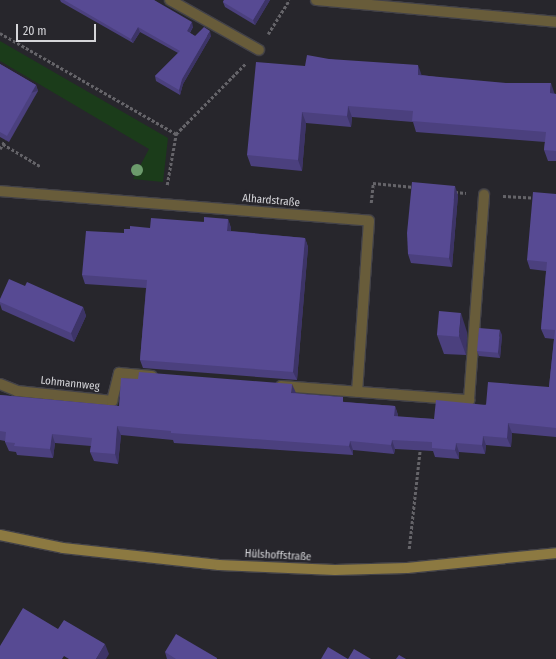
<!DOCTYPE html>
<html>
<head>
<meta charset="utf-8">
<style>
	body { margin:0 }
	#map { position:relative; width:556px; height:659px; overflow:hidden; background:#27262c; font-family:"Fira Sans Condensed",sans-serif }
	div>[style] { position:absolute }
	.green>* { inset:0; background:#1b3c1a }
	.path>* { height:2.5px; margin-top:-1.25px; transform-origin:0; background:repeating-linear-gradient(90deg,#656469 0 3px,transparent 0 5px) }
	.roads { filter:drop-shadow(1px 0 #434248) drop-shadow(-1px 0 #434248) drop-shadow(0 1px #434248) drop-shadow(0 -1px #434248) }
	.service>* { height:10px; margin:-5px; padding:0 5px; transform-origin:5px; border-radius:5px; background:#685c3a }
	.minor>* { height:10px; margin:-5px; padding:0 5px; transform-origin:5px; border-radius:5px; background:#685c3a }
	.secondary>* { height:10px; margin:-5px; padding:0 5px; transform-origin:5px; border-radius:5px; background:#8c7941 }
	.trees>* { width:12px; height:12px; margin:-6px; border-radius:50%; background:#6c9b6c }
	.wall>* { inset:0; background:#4b407e }
	.shaded-wall>* { inset:0; background:#3d3467; transform-origin:0 0 }
	.building>* { inset:0; background:#574a93; transform-origin:0 0 }
	span { translate:-50% -50%; white-space:nowrap; text-align:center; line-height:1.15; -webkit-text-stroke:3px #27262c; paint-order:stroke }
	.street-label { font-size:11px; color:#d5d5d9 }
	.scale { position:absolute; left:16px; top:24px; width:80px; height:18px; box-sizing:border-box; border:2px solid #d5d5d9; border-top:0; padding-left:5px; font-size:12px; line-height:14px; white-space:nowrap; color:#d5d5d9; -webkit-text-stroke:3px #27262c; paint-order:stroke }
</style>
</head>
<body>
<div id="map">
	<div class="green">
		<div style="clip-path:polygon(0 41px,168px 138px,163px 182px,133px 179px,149px 149px,0 61px)"></div>
	</div>
	<div class="path">
		<div style="left:0;top:33px;width:203px;rotate:29.8deg"></div>
		<div style="left:268px;top:34px;width:40px;rotate:-58deg"></div>
		<div style="left:3px;top:144px;width:43px;rotate:30.7deg"></div>
		<div style="left:0;top:149px;width:10px;rotate:-61deg"></div>
		<div style="left:167px;top:185px;width:52px;rotate:-80deg"></div>
		<div style="left:176px;top:134px;width:100px;rotate:-45.4deg"></div>
		<div style="left:455px;top:192px;width:11px;rotate:5deg"></div>
		<div style="left:503px;top:196px;width:33px;rotate:3deg"></div>
		<div style="left:371px;top:203px;width:20px;rotate:-84deg"></div>
		<div style="left:373px;top:183px;width:41px;rotate:5.6deg"></div>
		<div style="left:409px;top:549px;width:101px;rotate:-83.7deg"></div>
	</div>
	<div class="roads">
		<div class="service">
			<div style="left:170px;top:0;width:102px;rotate:29.3deg"></div>
			<div style="left:0;top:384px;width:18px;rotate:22deg"></div>
			<div style="left:17px;top:391px;width:96px;rotate:6deg"></div>
			<div style="left:112px;top:401px;width:29px;rotate:-76deg"></div>
			<div style="left:119px;top:373px;width:33px;rotate:5deg"></div>
			<div style="left:281px;top:386px;width:189px;rotate:4.3deg"></div>
			<div style="left:469px;top:400px;width:206px;rotate:-85.8deg"></div>
		</div>
		<div class="minor">
			<div style="left:316px;top:0;width:241px;rotate:5.2deg"></div>
			<div style="left:0;top:191px;width:370px;rotate:4.6deg"></div>
			<div style="left:369px;top:221px;width:171px;rotate:94deg"></div>
		</div>
		<div class="secondary">
			<div style="left:0;top:535px;width:64px;rotate:11.7deg"></div>
			<div style="left:63px;top:548px;width:157px;rotate:6.2deg"></div>
			<div style="left:219px;top:565px;width:116px;rotate:2.5deg"></div>
			<div style="left:335px;top:570px;width:72px;rotate:-1.6deg"></div>
			<div style="left:407px;top:568px;width:150px;rotate:-5.7deg"></div>
		</div>
	</div>
	<div class="trees">
		<div style="left:137px;top:170px"></div>
	</div>
	<div class="wall">
		<div style="clip-path:polygon(60px 0,154px 0,193px 27px,190px 33px,195px 36px,211px 36px,183px 84px,180px 95px,156px 81px,155px 76px,178px 53px,140px 32px,133px 43px,61px 2px)"></div>
		<div style="clip-path:polygon(224px 0,270px 0,255px 25px,225px 7px,223px 2px)"></div>
		<div style="clip-path:polygon(329px 59px,422px 75px,556px 94px,556px 161px,548px 161px,544px 150px,545px 142px,416px 132px,413px 122px,352px 117px,351px 127px,306px 123px,302px 171px,251px 166px,247px 155px,305px 66px)"></div>
		<div style="clip-path:polygon(0 64px,36px 85px,38px 91px,9px 142px,0 137px)"></div>
		<div style="clip-path:polygon(556px 194px,556px 437px,512px 433px,511px 447px,486px 445px,485px 454px,459px 452px,459px 459px,435px 457px,433px 451px,395px 449px,394px 454px,353px 450px,353px 455px,174px 443px,173px 440px,121px 435px,118px 464px,94px 461px,90px 452px,91px 446px,55px 443px,53px 458px,17px 455px,16px 452px,9px 451px,5px 442px,5px 441px,0 440px,0 395px,119px 406px,295px 393px,345px 402px,395px 406px,398px 415px,398px 417px,434px 419px,549px 387px,554px 339px,545px 338px,541px 329px,546px 271px,530px 269px,527px 260px)"></div>
		<div style="clip-path:polygon(458px 195px,452px 267px,411px 263px,408px 254px)"></div>
		<div style="clip-path:polygon(228px 219px,231px 228px,231px 231px,305px 238px,308px 247px,297px 380px,143px 368px,140px 360px,146px 288px,85px 284px,82px 275px,124px 233px,130px 229px,150px 228px)"></div>
		<div style="clip-path:polygon(25px 286px,83px 307px,86px 316px,74px 342px,2px 310px,0 304px,0 299px)"></div>
		<div style="clip-path:polygon(467px 332px,466px 355px,444px 354px,437px 335px)"></div>
		<div style="clip-path:polygon(502px 335px,500px 358px,479px 356px,477px 351px)"></div>
		<div style="clip-path:polygon(165px 652px,217px 658px,217px 659px,167px 659px)"></div>
	</div>
	<div class="shaded-wall">
		<div style="clip-path:polygon(265px 0,270px 0,255px 25px,253px 20px)"></div>
		<div style="clip-path:polygon(192px 22px,193px 27px,188px 35px,187px 31px)"></div>
		<div style="clip-path:polygon(138px 27px,140px 32px,133px 43px,131px 39px)"></div>
		<div style="clip-path:polygon(210px 31px,211px 36px,183px 84px,180px 95px,179px 90px,182px 79px)"></div>
		<div style="clip-path:polygon(418px 65px,422px 76px,418px 75px)"></div>
		<div style="clip-path:polygon(551px 83px,555px 95px,550px 93px)"></div>
		<div style="left:36px;top:85px;width:6px;height:59px;rotate:72deg"></div>
		<div style="clip-path:polygon(348px 106px,352px 117px,351px 127px,347px 116px)"></div>
		<div style="clip-path:polygon(302px 112px,306px 123px,302px 171px,298px 160px)"></div>
		<div style="clip-path:polygon(455px 186px,458px 195px,452px 267px,449px 258px)"></div>
		<div style="clip-path:polygon(228px 219px,231px 228px,230px 239px,227px 231px)"></div>
		<div style="clip-path:polygon(305px 238px,308px 247px,297px 380px,293px 372px)"></div>
		<div style="clip-path:polygon(83px 307px,86px 316px,74px 342px,71px 333px)"></div>
		<div style="clip-path:polygon(461px 313px,467px 332px,466px 355px,459px 336px)"></div>
		<div style="clip-path:polygon(500px 330px,502px 335px,500px 358px,498px 353px)"></div>
		<div style="clip-path:polygon(292px 384px,296px 393px,291px 393px)"></div>
		<div style="clip-path:polygon(395px 406px,398px 415px,397px 426px,394px 416px)"></div>
		<div style="clip-path:polygon(508px 423px,512px 433px,511px 447px,507px 438px)"></div>
		<div style="clip-path:polygon(117px 426px,121px 435px,118px 464px,115px 454px)"></div>
		<div style="clip-path:polygon(52px 434px,55px 443px,53px 458px,50px 449px)"></div>
		<div style="clip-path:polygon(483px 436px,486px 445px,485px 454px,482px 445px)"></div>
		<div style="clip-path:polygon(392px 440px,395px 449px,394px 454px,391px 445px)"></div>
		<div style="clip-path:polygon(350px 441px,353px 450px,353px 455px,349px 446px)"></div>
		<div style="clip-path:polygon(456px 443px,459px 452px,459px 459px,455px 450px)"></div>
		<div style="clip-path:polygon(105px 644px,109px 654px,106px 659px,96px 659px)"></div>
	</div>
	<div class="building">
		<div style="clip-path:polygon(64px 0,154px 0,192px 22px,187px 31px,195px 36px,204px 27px,210px 31px,182px 79px,179px 90px,155px 76px,180px 51px,138px 27px,131px 39px)"></div>
		<div style="clip-path:polygon(224px 0,265px 0,253px 20px,223px 2px)"></div>
		<div style="clip-path:polygon(307px 55px,329px 59px,418px 65px,418px 75px,506px 83px,551px 83px,550px 93px,556px 94px,556px 151px,544px 150px,546px 132px,412px 121px,413px 111px,348px 106px,347px 116px,302px 112px,298px 160px,247px 155px,256px 62px,305px 66px)"></div>
		<div style="clip-path:polygon(0 64px,36px 85px,7px 136px,0 132px)"></div>
		<div style="clip-path:polygon(412px 182px,455px 186px,449px 258px,408px 254px,407px 233px)"></div>
		<div style="clip-path:polygon(533px 192px,556px 194px,556px 428px,508px 423px,507px 438px,483px 436px,482px 445px,456px 443px,455px 450px,432px 448px,432px 442px,392px 440px,391px 445px,350px 441px,349px 446px,171px 433px,171px 431px,117px 426px,115px 454px,90px 452px,92px 438px,52px 434px,50px 449px,14px 446px,15px 443px,5px 442px,6px 432px,0 431px,0 395px,119px 406px,121px 378px,138px 379px,139px 372px,292px 384px,291px 393px,343px 397px,343px 402px,395px 406px,394px 416px,434px 419px,436px 400px,486px 405px,488px 382px,549px 387px,555px 330px,541px 329px,547px 262px,527px 260px)"></div>
		<div style="clip-path:polygon(204px 217px,228px 219px,227px 231px,305px 238px,293px 372px,140px 360px,147px 280px,82px 275px,86px 231px,124px 233px,124px 229px,130px 229px,130px 226px,150px 228px,151px 218px,204px 222px)"></div>
		<div style="clip-path:polygon(9px 279px,25px 286px,27px 282px,83px 307px,71px 333px,0 302px,0 299px)"></div>
		<div style="left:439px;top:311px;width:22px;height:24px;rotate:5deg"></div>
		<div style="left:479px;top:328px;width:21px;height:23px;rotate:5deg"></div>
		<div style="clip-path:polygon(23px 608px,58px 629px,64px 620px,105px 644px,96px 659px,69px 659px,64px 656px,62px 659px,0 659px,0 646px)"></div>
		<div style="clip-path:polygon(176px 634px,217px 658px,216px 659px,176px 659px,165px 652px)"></div>
		<div style="clip-path:polygon(328px 647px,348px 659px,321px 659px)"></div>
		<div style="clip-path:polygon(354px 649px,371px 659px,348px 659px)"></div>
		<div style="clip-path:polygon(399px 655px,406px 659px,396px 659px)"></div>
	</div>
	<div class="street-label">
		<span style="left:271px;top:201px;rotate:5deg">Alhardstraße</span>
		<span style="left:70px;top:384px;rotate:6deg">Lohmannweg</span>
		<span style="left:278px;top:556px;rotate:3deg">Hülshoffstraße</span>
	</div>
	<div class="scale">20 m</div>
</div>
</body>
</html>
